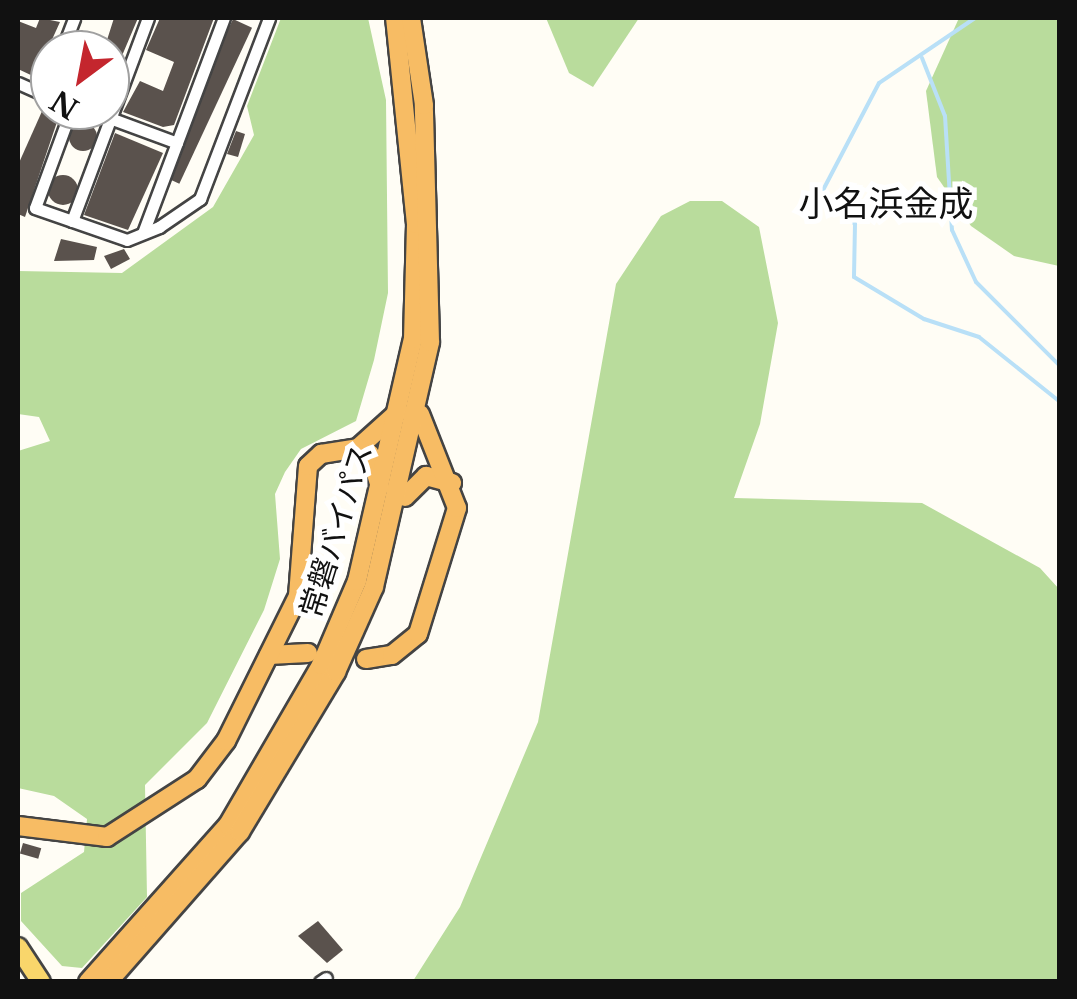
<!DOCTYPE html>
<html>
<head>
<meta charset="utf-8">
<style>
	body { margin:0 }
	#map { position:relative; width:1077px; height:999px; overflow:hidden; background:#fffdf5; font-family:"Libre Baskerville","Noto Sans JP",serif }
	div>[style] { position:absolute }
	.forest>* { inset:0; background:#b9dc9c }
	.stream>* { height:4px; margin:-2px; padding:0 2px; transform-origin:2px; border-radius:2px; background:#b9e0f7 }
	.building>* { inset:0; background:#5a524d; transform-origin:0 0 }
	.round { border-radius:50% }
	.roads { filter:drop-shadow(2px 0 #444) drop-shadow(-2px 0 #444) drop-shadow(0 2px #444) drop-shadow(0 -2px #444) }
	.minor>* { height:11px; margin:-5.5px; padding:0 5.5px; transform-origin:5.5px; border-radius:5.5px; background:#fff }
	.primary>* { height:18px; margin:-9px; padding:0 9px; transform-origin:9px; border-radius:9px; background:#f9d66b }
	.trunk>* { height:18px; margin:-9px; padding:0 9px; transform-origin:9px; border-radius:9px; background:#f7bc64 }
	span { translate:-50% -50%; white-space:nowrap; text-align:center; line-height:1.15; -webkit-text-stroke:10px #fff; paint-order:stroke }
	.street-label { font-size:30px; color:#111 }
	.quarter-label { font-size:35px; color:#111 }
	.frame { position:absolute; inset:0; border:20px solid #111; pointer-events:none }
	.north { position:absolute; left:30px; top:30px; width:100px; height:100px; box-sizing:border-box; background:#fff; border:2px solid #a0a0a0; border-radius:50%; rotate:212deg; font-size:28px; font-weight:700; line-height:40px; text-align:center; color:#111 }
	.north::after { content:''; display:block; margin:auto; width:35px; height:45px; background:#c4262e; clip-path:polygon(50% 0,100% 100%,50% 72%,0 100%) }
</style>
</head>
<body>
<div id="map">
	<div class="forest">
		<div style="clip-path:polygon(281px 18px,368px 18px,386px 100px,388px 293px,374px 360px,356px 421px,301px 449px,285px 472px,275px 494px,280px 559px,264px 610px,207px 723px,145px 785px,147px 897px,82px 968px,62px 966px,21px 921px,21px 893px,84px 852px,87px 819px,54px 796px,18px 788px,18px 451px,50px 441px,39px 417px,18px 414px,18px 271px,122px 273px,213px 207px,254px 135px,247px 106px)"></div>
		<div style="clip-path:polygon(546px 18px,639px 18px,593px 87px,569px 73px)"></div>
		<div style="clip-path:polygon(959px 18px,1059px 18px,1059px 266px,1014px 256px,971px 226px,937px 177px,926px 91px)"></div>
		<div style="clip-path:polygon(722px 201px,759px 227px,778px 323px,760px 424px,734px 498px,922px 503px,1040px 568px,1059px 589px,1059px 981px,413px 981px,460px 907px,538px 722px,616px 284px,661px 216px,690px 201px)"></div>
	</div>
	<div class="stream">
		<div style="left:975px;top:18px;width:116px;rotate:145.9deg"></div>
		<div style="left:879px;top:83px;width:123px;rotate:117.6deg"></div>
		<div style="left:822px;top:192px;width:46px;rotate:44.1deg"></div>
		<div style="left:855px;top:224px;width:53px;rotate:91.1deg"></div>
		<div style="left:854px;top:277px;width:82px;rotate:31deg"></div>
		<div style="left:924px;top:319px;width:58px;rotate:18.1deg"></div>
		<div style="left:979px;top:337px;width:104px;rotate:38.7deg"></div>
		<div style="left:922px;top:58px;width:62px;rotate:68.4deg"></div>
		<div style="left:945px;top:116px;width:114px;rotate:86.5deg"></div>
		<div style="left:952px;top:230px;width:57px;rotate:65.2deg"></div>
		<div style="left:976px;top:282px;width:119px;rotate:45deg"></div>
	</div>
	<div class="building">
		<div style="clip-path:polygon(40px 18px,60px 22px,35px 77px,18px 69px,18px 21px,36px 28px)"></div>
		<div style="clip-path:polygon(114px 18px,138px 18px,110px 84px,110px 50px,74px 48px,81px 30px,107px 40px)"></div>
		<div style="clip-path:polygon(160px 18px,214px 18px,174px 125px,163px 127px,123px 112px,140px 81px,163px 91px,174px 62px,146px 50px)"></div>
		<div style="left:233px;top:19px;width:21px;height:172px;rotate:25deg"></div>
		<div style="clip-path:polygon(43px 109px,59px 116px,25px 217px,18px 214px,18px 165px)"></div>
		<div class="round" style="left:69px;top:123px;width:28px;height:28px"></div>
		<div style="clip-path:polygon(236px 131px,245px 134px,238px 157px,227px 154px)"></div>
		<div style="clip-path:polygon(115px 133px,163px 153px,128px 230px,84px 215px)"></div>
		<div class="round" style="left:48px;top:175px;width:30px;height:30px"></div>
		<div style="clip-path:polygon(61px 239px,97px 247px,94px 260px,54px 261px)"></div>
		<div style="clip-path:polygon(124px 249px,130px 259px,111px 269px,104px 256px)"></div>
		<div style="left:23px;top:843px;width:19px;height:11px;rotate:16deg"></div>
		<div style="clip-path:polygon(318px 921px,343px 950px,327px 963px,298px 936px)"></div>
	</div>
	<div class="roads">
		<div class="minor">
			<div style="left:62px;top:50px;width:34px;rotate:-69deg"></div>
			<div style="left:18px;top:83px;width:35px;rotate:24deg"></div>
			<div style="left:71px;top:110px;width:104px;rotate:110.2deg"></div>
			<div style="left:35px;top:208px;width:97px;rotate:19.2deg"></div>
			<div style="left:127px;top:240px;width:35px;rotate:-22deg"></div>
			<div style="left:159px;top:227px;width:50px;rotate:-34.3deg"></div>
			<div style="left:200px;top:199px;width:194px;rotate:-69.1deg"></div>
			<div style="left:88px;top:110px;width:95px;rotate:20.3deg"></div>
			<div style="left:72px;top:221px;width:217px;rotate:-69.5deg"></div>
			<div style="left:143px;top:233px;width:230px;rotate:-69.4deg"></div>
			<div style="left:320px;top:982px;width:7px;rotate:-34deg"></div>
		</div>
		<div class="primary">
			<div style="left:18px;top:947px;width:42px;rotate:56.7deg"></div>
		</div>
		<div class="trunk">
			<div style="left:358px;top:448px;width:54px;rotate:-42deg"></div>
			<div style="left:405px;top:497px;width:30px;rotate:-45deg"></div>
			<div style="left:426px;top:476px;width:27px;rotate:15deg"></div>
			<div style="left:269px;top:655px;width:39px;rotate:-3deg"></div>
			<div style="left:366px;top:659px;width:26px;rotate:-9deg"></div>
			<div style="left:392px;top:655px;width:33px;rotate:-39deg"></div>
			<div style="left:418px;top:634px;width:132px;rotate:-72.8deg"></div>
			<div style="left:457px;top:508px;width:101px;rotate:-111.5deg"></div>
			<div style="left:18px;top:826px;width:90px;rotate:7deg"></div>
			<div style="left:107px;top:837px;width:107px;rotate:-32.8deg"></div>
			<div style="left:197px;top:779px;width:48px;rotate:-52.7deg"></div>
			<div style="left:226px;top:741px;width:162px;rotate:-63.6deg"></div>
			<div style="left:298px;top:596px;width:130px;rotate:-85.6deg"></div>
			<div style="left:308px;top:466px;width:18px;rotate:-43deg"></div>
			<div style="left:321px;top:454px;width:37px;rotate:-9deg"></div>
			<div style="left:358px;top:448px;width:13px;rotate:27deg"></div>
			<div style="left:370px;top:454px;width:34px;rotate:73deg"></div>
			<div style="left:88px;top:982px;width:210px;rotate:-48.3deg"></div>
			<div style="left:228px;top:825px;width:185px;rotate:-59.8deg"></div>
			<div style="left:321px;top:665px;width:91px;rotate:-66.8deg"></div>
			<div style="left:357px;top:581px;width:248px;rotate:-77deg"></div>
			<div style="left:413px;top:339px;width:115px;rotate:-88.5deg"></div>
			<div style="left:416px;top:224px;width:207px;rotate:-95.8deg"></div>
			<div style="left:108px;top:982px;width:200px;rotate:-48.7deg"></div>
			<div style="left:240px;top:832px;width:187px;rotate:-59deg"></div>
			<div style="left:336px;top:672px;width:93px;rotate:-65.9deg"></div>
			<div style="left:374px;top:587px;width:251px;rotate:-77.1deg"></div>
			<div style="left:430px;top:342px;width:237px;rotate:-91.5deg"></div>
			<div style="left:424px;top:105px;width:88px;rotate:-98.5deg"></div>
		</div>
	</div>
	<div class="street-label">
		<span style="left:337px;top:531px;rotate:-73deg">常磐バイパス</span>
	</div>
	<div class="quarter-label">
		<span style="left:886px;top:204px">小名浜金成</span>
	</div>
	<div class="frame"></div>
	<div class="north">N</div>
</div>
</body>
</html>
